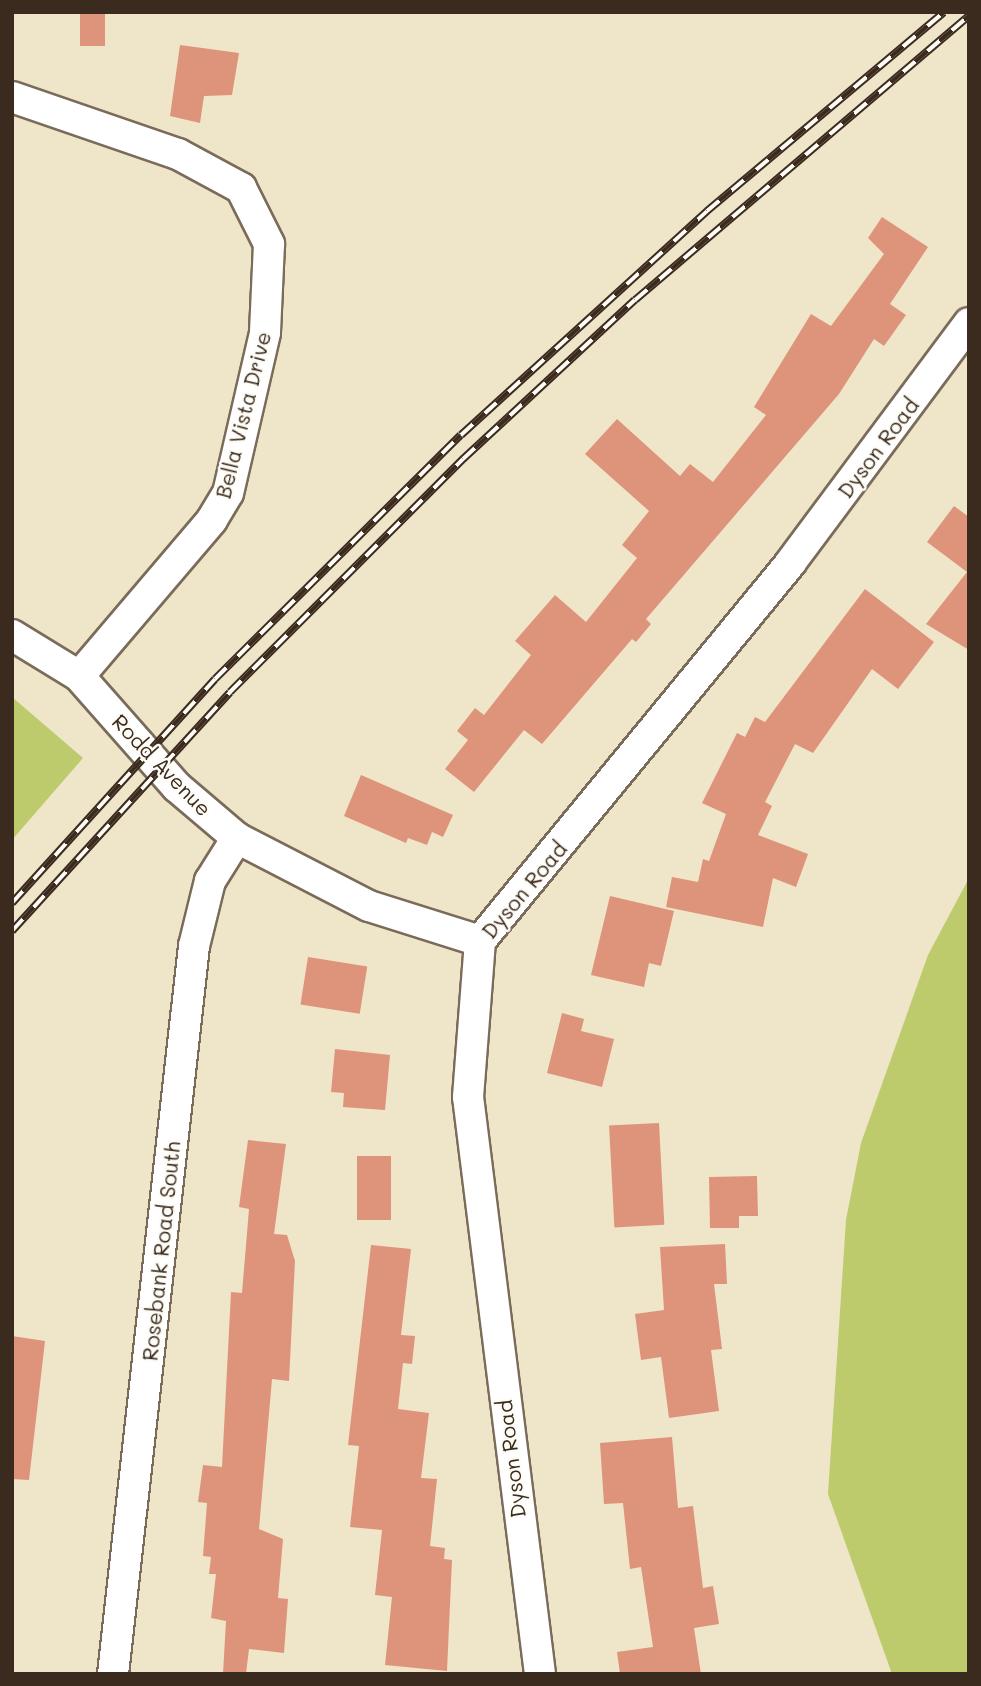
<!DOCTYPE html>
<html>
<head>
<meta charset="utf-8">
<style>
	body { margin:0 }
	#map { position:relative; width:981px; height:1686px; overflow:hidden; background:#efe5c9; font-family:Mali,sans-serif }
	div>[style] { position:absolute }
	.green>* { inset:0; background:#bdcb6d }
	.building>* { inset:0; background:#de937b; transform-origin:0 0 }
	.roads { filter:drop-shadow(2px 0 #7a6b5a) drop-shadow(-2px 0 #7a6b5a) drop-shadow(0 2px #7a6b5a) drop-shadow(0 -2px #7a6b5a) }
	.minor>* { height:30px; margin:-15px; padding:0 15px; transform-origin:15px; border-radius:15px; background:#fff }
	.rail>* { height:8px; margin-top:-4px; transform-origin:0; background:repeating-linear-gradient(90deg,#fdfcf7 0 16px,#3b2a1e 0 32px); box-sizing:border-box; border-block:2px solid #3b2a1e }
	span { translate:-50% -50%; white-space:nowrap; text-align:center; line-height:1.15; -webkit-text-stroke:5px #fdfcf7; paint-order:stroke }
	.street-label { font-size:21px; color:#3b2a1e }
	.frame { position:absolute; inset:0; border:14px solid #3b2a1e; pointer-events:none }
</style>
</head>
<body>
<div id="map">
	<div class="green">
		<div style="clip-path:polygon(12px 697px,83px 758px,12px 840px)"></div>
		<div style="clip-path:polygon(969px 878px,969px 1674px,892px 1674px,828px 1494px,846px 1220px,861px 1143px,928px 955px)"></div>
	</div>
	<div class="building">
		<div style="left:80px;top:12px;width:25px;height:34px"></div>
		<div style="clip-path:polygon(180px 45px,239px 53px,232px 95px,204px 96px,200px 123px,170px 116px)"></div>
		<div style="clip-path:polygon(882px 217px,928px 247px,890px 304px,906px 315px,884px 346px,874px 339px,839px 394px,646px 619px,651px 624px,636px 642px,632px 639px,542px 744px,524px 730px,474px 792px,445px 769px,468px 740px,457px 731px,475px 708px,484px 715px,531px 655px,515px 641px,555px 595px,586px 622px,637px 558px,622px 545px,649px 511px,585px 454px,617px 419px,680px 476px,690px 464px,713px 482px,766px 415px,754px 407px,811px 314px,831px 326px,884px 254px,868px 238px)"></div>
		<div style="clip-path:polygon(954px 506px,969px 517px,969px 650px,926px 624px,967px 572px,927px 542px)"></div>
		<div style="clip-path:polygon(865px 589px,934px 642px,898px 689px,872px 669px,813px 753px,795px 744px,765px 802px,772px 806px,758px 835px,808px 854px,796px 887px,773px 878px,763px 927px,666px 907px,672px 877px,698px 882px,703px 859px,709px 861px,726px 814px,702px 803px,737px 733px,745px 737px,755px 717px,765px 722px)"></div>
		<div style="clip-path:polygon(361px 775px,453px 815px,443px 837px,432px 832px,427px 845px,408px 838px,406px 843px,344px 816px)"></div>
		<div style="clip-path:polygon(610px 896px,674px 911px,661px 966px,649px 963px,644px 987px,591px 975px)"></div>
		<div style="left:308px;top:957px;width:60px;height:48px;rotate:9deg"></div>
		<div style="clip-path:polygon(562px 1013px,584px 1019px,581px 1031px,614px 1039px,602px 1087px,547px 1073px)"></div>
		<div style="clip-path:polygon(335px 1049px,390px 1055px,385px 1110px,343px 1107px,344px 1093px,331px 1092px)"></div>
		<div style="left:659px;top:1123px;width:102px;height:50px;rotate:87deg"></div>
		<div style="clip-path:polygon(248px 1140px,286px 1144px,274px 1234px,287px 1235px,295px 1261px,289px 1381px,272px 1379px,259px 1529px,283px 1539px,278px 1598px,288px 1599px,284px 1653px,249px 1649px,246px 1674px,223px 1674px,226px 1621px,211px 1618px,216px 1574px,209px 1574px,211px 1557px,203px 1556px,207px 1503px,198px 1502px,203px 1465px,222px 1467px,231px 1292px,242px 1293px,249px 1209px,239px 1207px)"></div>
		<div style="left:357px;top:1156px;width:34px;height:64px"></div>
		<div style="clip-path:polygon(757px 1176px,758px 1216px,739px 1216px,739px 1228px,710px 1228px,709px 1177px)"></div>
		<div style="clip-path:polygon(725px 1244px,727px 1284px,714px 1284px,722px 1349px,711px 1350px,719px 1411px,669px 1418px,661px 1357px,641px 1360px,635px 1314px,664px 1310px,660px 1247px)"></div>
		<div style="clip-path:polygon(371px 1245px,411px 1249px,401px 1335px,415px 1336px,412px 1364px,403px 1363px,398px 1409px,429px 1413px,421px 1478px,437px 1479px,430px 1546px,445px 1548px,444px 1559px,452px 1560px,447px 1671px,385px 1665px,392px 1597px,375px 1595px,382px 1530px,350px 1527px,359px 1446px,348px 1445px)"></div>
		<div style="clip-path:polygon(12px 1336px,45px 1341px,29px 1480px,12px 1479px)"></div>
		<div style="clip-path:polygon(672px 1437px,678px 1508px,693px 1506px,703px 1588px,713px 1586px,719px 1624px,694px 1628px,701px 1674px,620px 1674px,617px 1652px,653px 1647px,641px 1567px,630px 1569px,623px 1503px,604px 1504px,600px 1443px)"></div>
	</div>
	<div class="roads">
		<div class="minor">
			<div style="left:12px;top:97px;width:176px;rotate:19deg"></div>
			<div style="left:178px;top:154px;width:72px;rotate:28.4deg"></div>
			<div style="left:241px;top:188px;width:63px;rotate:63.4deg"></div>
			<div style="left:269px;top:244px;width:89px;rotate:92.6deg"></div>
			<div style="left:265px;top:333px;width:164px;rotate:103deg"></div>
			<div style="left:228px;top:493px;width:31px;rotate:121deg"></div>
			<div style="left:212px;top:520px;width:205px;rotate:130.4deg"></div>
			<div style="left:12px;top:635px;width:79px;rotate:31.5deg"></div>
			<div style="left:79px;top:676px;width:148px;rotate:48.6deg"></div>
			<div style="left:177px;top:787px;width:79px;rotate:40.4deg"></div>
			<div style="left:237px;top:838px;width:148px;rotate:27.3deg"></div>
			<div style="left:369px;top:906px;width:116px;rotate:17.5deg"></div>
			<div style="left:113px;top:1674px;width:732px;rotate:-83.65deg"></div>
			<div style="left:194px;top:946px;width:67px;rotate:-76.2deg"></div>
			<div style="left:210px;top:881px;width:51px;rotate:-57.9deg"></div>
			<div style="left:540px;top:1674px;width:581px;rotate:-97.11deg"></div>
			<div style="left:468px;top:1097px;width:156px;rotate:-85.6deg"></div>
			<div style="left:480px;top:941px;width:490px;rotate:-50.6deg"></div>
			<div style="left:791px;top:562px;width:298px;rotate:-53.3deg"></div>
		</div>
	</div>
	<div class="rail">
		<div style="left:12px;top:903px;width:302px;rotate:-47.8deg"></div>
		<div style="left:215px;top:679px;width:346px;rotate:-44.8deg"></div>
		<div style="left:461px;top:435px;width:333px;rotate:-42.3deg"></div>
		<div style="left:707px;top:211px;width:309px;rotate:-40deg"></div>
		<div style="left:12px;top:931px;width:323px;rotate:-47.6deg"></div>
		<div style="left:230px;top:692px;width:330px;rotate:-45deg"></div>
		<div style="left:463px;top:459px;width:234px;rotate:-42.8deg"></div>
		<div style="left:635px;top:300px;width:438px;rotate:-40.4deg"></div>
	</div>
	<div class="street-label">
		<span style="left:243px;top:415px;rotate:-76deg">Bella Vista Drive</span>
		<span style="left:878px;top:448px;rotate:-53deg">Dyson Road</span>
		<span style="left:162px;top:765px;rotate:46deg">Rodd Avenue</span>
		<span style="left:524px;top:890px;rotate:-50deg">Dyson Road</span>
		<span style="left:161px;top:1251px;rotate:-84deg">Rosebank Road South</span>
		<span style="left:511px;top:1459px;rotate:-97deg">Dyson Road</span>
	</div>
	<div class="frame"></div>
</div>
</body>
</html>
